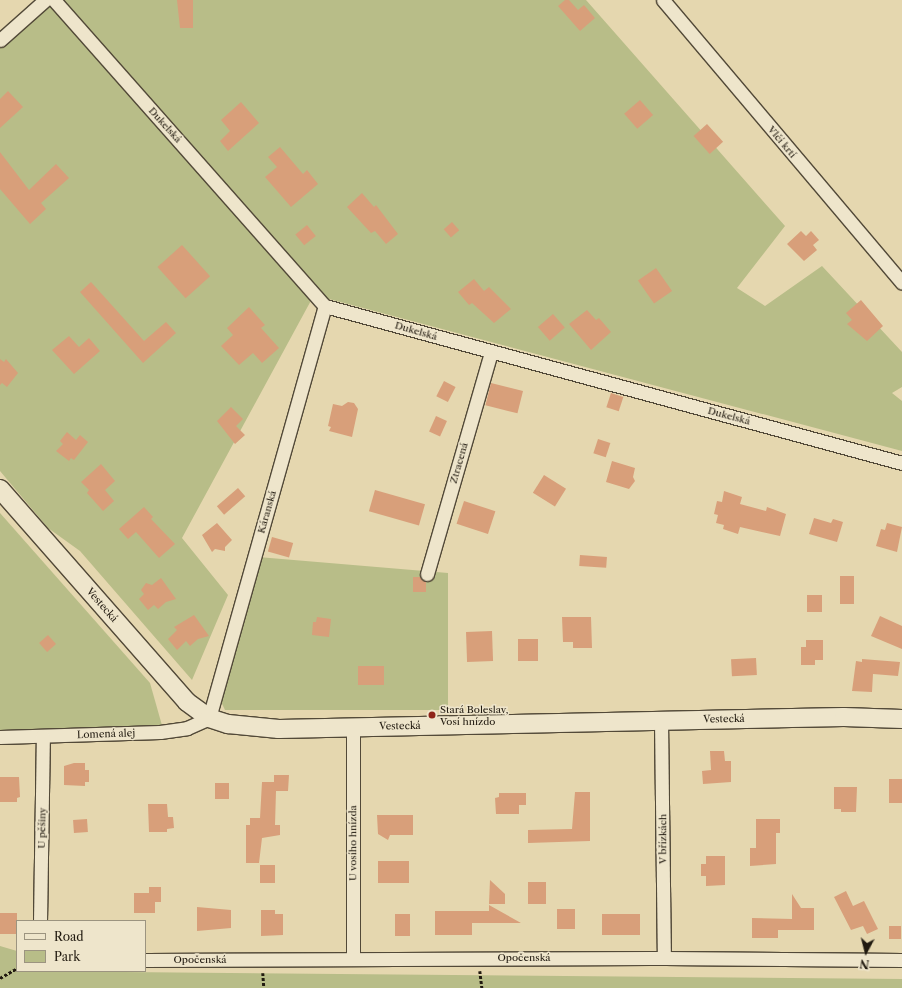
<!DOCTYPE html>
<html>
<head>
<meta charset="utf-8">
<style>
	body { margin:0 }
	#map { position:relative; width:902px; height:988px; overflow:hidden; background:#e5d7af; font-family:"Libre Caslon Text",serif }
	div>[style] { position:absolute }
	.green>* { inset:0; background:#b8bd88 }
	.building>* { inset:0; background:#d89f7a; transform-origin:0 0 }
	.path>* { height:2.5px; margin-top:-1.25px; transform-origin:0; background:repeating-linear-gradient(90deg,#211a10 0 3px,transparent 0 5px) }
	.roads { filter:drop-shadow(1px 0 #524938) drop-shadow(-1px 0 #524938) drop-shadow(0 1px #524938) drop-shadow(0 -1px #524938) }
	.street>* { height:13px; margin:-6.5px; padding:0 6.5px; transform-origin:6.5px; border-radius:6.5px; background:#eee5cb }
	.secondary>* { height:18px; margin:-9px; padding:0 9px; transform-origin:9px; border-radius:9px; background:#eee5cb }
	.dots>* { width:11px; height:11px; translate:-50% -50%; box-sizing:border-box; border:2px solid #eee5cb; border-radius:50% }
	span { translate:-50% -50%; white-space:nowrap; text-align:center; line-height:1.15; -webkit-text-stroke:3px #eee5cb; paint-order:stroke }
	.street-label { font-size:10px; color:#211a10 }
	.poi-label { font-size:10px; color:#211a10 }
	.left { translate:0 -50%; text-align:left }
	.legend { position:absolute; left:16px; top:920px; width:130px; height:52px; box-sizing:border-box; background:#eee5cb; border:1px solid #9c9480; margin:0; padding:5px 7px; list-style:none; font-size:12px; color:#211a10 }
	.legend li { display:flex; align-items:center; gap:8px; height:20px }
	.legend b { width:20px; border:1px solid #9c9480 }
	.north { position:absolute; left:846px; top:932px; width:40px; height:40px; -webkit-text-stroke:3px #eee5cb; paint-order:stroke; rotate:187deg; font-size:11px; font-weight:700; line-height:16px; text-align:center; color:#211a10 }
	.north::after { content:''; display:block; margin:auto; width:14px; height:18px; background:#211a10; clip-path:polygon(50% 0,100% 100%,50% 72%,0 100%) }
</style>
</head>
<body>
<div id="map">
	<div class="green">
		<div style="clip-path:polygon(56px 0,586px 0,785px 226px,737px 288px,765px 306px,822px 266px,902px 352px,902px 387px,892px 393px,902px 401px,902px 451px,314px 295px,182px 538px,228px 595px,192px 680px,80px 551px,48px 528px,0 471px,0 46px)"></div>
		<div style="clip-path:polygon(0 513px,150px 683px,165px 736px,0 741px)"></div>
		<div style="clip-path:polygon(258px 557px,448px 573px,448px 710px,225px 710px,217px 693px)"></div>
		<div style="clip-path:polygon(0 946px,17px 951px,17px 971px,902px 979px,902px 988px,0 988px)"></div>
	</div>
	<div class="building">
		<div style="clip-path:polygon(177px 0,193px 0,193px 28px,180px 28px)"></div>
		<div style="clip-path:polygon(565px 0,569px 0,578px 10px,584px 5px,595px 18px,580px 31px,558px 6px)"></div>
		<div style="clip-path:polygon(8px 91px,23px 107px,0 128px,0 99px)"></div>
		<div style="left:640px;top:100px;width:20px;height:21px;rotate:49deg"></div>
		<div style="clip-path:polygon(241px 102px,259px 123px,228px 151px,220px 141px,230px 131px,221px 120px)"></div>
		<div style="left:707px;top:124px;width:24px;height:18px;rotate:48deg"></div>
		<div style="clip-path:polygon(280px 147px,303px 174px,307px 170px,318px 184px,291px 207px,265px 177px,277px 167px,268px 157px)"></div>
		<div style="clip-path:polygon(0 152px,29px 190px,56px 164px,69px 178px,41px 203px,46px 209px,30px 224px,0 189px)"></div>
		<div style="clip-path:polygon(362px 193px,374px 207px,376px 205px,398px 234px,386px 244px,375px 231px,371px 233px,347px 207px)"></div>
		<div style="left:452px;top:222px;width:11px;height:11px;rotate:49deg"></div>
		<div style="left:307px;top:225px;width:14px;height:15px;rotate:51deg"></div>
		<div style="clip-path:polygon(801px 231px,806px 236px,811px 231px,819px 240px,813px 245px,817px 250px,804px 261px,787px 244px)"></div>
		<div style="left:182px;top:245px;width:42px;height:33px;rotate:48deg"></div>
		<div style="left:656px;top:268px;width:28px;height:22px;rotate:55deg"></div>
		<div style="clip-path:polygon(474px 279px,484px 291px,489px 287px,511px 309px,494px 323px,472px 303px,469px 305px,458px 292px)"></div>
		<div style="clip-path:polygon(91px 282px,144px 341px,166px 322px,176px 333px,143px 363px,80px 292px)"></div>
		<div style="clip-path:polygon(861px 300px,883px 326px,867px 341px,847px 324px,852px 320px,846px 313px)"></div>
		<div style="clip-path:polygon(249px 307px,265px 325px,261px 328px,279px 348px,262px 363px,253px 353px,239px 365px,221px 346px,233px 335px,227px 328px)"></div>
		<div style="clip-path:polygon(587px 310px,596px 320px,599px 318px,611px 332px,591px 350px,569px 324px)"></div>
		<div style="left:553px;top:314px;width:18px;height:20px;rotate:49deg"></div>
		<div style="clip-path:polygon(69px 336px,79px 347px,89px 338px,100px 351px,74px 374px,52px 350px)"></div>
		<div style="clip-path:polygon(0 359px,4px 362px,6px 359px,18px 373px,7px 387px,2px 383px,0 385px)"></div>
		<div style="left:444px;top:381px;width:13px;height:17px;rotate:27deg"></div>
		<div style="left:491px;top:383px;width:33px;height:23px;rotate:14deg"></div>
		<div style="left:611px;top:393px;width:13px;height:15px;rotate:18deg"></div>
		<div style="clip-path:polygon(348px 402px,354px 403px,358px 409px,352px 437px,329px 431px,331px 427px,328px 426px,333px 404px,342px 406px)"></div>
		<div style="clip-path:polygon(231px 407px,243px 419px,236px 426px,245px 435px,235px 444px,217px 421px)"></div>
		<div style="left:436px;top:416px;width:12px;height:17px;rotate:24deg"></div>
		<div style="clip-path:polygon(67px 432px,76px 440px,80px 435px,88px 442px,74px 460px,71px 458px,69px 461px,56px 451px,63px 444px,60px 441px)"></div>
		<div style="left:598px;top:439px;width:13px;height:15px;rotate:18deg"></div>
		<div style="clip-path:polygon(612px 461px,635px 468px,633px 477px,635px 481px,629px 489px,606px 482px)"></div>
		<div style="clip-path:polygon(101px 464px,115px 481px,105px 490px,114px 501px,103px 511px,87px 493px,89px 490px,81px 482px)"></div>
		<div style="left:544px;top:475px;width:26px;height:21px;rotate:32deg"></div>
		<div style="left:238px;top:488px;width:11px;height:28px;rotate:49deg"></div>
		<div style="left:375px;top:490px;width:52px;height:22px;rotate:16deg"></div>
		<div style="clip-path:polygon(724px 491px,742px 497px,740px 504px,766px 511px,767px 507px,786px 514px,780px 536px,740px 527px,738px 534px,723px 529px,724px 525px,716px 523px,718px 515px,714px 514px,717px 501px,722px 502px)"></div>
		<div style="left:464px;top:501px;width:33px;height:24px;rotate:18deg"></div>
		<div style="clip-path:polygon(144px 507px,153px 517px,151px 519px,175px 544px,159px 558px,136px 532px,128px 539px,119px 529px)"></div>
		<div style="clip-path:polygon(814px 518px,831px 523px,833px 519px,843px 522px,837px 542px,809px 534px)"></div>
		<div style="clip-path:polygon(217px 523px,232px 540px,225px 547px,225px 551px,215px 549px,212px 552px,202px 535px)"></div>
		<div style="clip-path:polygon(887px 523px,902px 527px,897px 552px,876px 546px,881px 529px,885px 530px)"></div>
		<div style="left:272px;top:537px;width:22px;height:15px;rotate:16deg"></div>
		<div style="left:580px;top:555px;width:27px;height:11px;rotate:4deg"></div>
		<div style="left:840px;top:576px;width:14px;height:28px"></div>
		<div style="clip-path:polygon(413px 577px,420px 577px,426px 582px,426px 592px,413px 592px)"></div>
		<div style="clip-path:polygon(161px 578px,176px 599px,166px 602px,158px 609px,154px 605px,148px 610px,139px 599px,144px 594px,141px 590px,146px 583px,152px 585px)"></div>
		<div style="left:807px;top:595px;width:15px;height:17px"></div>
		<div style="clip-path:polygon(194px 615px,209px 636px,198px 639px,190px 646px,186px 641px,177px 650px,168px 639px,177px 630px,174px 627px)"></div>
		<div style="clip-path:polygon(880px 616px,902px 626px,902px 649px,871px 636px)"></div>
		<div style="clip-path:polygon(317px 617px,331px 619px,329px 637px,312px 635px,313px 622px,316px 622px)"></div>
		<div style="clip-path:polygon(562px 617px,591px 617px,592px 648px,573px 648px,573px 642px,563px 642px)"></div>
		<div style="left:492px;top:631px;width:30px;height:26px;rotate:88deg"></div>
		<div style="left:48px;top:635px;width:12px;height:12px;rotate:48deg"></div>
		<div style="left:538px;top:639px;width:22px;height:20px;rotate:90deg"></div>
		<div style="clip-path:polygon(806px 640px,823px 640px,823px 660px,815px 660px,815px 665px,801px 665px,801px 647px,806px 647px)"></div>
		<div style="left:756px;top:658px;width:17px;height:25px;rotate:87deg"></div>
		<div style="clip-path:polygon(862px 659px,900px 662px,898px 676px,873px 674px,872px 692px,852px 691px,856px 661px,862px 662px)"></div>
		<div style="left:384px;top:666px;width:19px;height:26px;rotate:90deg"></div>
		<div style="clip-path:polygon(710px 751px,724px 751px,725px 761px,731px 761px,731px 782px,703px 784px,702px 771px,711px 770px)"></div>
		<div style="clip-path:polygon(74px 763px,85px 763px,85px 770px,89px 770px,89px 782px,85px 782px,85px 786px,64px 785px,64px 766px)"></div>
		<div style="clip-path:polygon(274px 775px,289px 775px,288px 791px,276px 791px,275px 825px,280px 825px,280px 835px,262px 838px,259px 863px,246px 863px,246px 825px,250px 825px,250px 818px,260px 818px,262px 782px,274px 782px)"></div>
		<div style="clip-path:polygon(0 777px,19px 777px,20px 797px,17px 798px,17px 802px,0 802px)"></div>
		<div style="left:902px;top:779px;width:24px;height:13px;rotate:90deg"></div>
		<div style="left:215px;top:783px;width:14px;height:16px"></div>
		<div style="clip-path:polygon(834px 787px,857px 787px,856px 812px,841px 812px,841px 809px,834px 809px)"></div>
		<div style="clip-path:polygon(575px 792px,590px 792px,590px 841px,528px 843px,528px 830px,572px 829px)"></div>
		<div style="clip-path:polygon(499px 793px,526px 793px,526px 805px,519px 805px,519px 814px,496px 814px,495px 798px,499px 797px)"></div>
		<div style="clip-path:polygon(148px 804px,167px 804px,168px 817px,173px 817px,174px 828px,167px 829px,167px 832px,149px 832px)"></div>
		<div style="clip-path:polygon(377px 815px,413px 815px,413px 835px,390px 835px,388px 840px,378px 834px)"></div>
		<div style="left:87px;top:819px;width:13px;height:14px;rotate:86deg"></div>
		<div style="clip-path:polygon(756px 819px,780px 819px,780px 833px,776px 833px,776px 864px,750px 866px,750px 848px,756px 848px)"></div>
		<div style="clip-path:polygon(706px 856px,725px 856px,725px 885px,706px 886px,706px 876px,701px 876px,701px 864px,706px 864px)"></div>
		<div style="left:378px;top:861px;width:31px;height:22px"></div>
		<div style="left:260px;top:865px;width:15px;height:18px"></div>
		<div style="clip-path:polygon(490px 880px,505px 894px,505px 904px,489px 904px)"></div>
		<div style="left:528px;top:882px;width:18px;height:22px"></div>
		<div style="clip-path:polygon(149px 887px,161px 887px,161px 902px,155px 902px,155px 913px,134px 913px,134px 893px,149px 893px)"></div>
		<div style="clip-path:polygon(846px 891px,853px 906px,864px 901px,878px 929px,867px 934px,863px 926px,851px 930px,834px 897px)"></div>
		<div style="clip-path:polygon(792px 894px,801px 908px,814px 908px,814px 930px,778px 930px,778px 938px,752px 938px,752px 918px,792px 919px)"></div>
		<div style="clip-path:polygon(489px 905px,521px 923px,472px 923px,472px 935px,435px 935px,435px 911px,489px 911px)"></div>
		<div style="clip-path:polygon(197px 907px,231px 910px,231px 928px,197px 931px)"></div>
		<div style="left:557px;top:909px;width:18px;height:20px"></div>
		<div style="clip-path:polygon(261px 910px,275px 910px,275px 914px,283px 914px,283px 935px,261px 936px)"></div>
		<div style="left:0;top:913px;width:17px;height:21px"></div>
		<div style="left:395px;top:914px;width:15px;height:22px"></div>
		<div style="left:602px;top:914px;width:38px;height:21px"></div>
		<div style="left:889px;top:926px;width:12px;height:13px"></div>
	</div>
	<div class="path">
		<div style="left:480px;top:971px;width:17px;rotate:83deg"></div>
		<div style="left:263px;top:973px;width:15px;rotate:86deg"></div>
		<div style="left:0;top:978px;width:20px;rotate:-30deg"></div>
	</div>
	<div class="roads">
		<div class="street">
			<div style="left:54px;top:0;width:409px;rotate:48.5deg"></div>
			<div style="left:325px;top:306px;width:598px;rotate:15.22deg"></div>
			<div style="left:663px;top:0;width:370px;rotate:49.8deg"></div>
			<div style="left:0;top:40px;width:60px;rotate:-41.6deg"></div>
			<div style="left:427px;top:574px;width:231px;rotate:-73.9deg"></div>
			<div style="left:661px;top:720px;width:238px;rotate:89.3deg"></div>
			<div style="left:353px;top:727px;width:232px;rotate:90deg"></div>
			<div style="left:0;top:737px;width:160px;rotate:-1.8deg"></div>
			<div style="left:160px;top:732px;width:27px;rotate:-8deg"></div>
			<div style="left:187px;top:728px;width:24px;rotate:-24deg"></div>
			<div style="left:209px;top:718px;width:428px;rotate:-74.3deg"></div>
			<div style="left:40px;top:921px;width:185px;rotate:-89.1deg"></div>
			<div style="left:145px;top:960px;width:519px;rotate:-0.22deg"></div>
			<div style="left:664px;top:958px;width:238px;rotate:0.5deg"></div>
		</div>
		<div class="secondary">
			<div style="left:0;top:489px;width:283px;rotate:48.7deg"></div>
			<div style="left:187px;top:702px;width:27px;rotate:36deg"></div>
			<div style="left:209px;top:718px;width:20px;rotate:18deg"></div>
			<div style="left:228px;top:724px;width:51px;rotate:5.6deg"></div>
			<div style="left:279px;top:729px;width:565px;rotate:-1.22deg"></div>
			<div style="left:844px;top:717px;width:58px;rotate:2deg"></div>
		</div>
	</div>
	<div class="dots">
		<div style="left:432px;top:715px;background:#8f2418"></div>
	</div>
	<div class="street-label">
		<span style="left:165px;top:125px;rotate:48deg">Dukelská</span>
		<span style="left:782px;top:142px;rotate:50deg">Vlčí krtí</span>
		<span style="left:416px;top:331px;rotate:16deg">Dukelská</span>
		<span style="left:729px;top:416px;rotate:15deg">Dukelská</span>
		<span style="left:459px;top:463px;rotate:-74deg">Ztracená</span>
		<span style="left:267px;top:512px;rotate:-74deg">Káranská</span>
		<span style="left:102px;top:605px;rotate:49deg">Vestecká</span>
		<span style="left:724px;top:719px;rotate:-1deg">Vestecká</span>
		<span style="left:400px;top:726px;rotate:-1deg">Vestecká</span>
		<span style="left:106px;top:734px;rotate:-2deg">Lomená alej</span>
		<span style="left:42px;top:828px;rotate:-89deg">U pěšiny</span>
		<span style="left:663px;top:839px;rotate:-90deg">V břízkách</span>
		<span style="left:353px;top:843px;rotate:-90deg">U vosího hnízda</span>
		<span style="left:524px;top:958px">Opočenská</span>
		<span style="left:200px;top:960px">Opočenská</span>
	</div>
	<div class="poi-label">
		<span class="left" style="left:440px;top:715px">Stará Boleslav,<br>Vosí hnízdo</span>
	</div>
	<ul class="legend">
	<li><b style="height:5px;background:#eee5cb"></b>Road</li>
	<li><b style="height:11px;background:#b8bd88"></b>Park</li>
	</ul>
	<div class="north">N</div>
</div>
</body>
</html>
